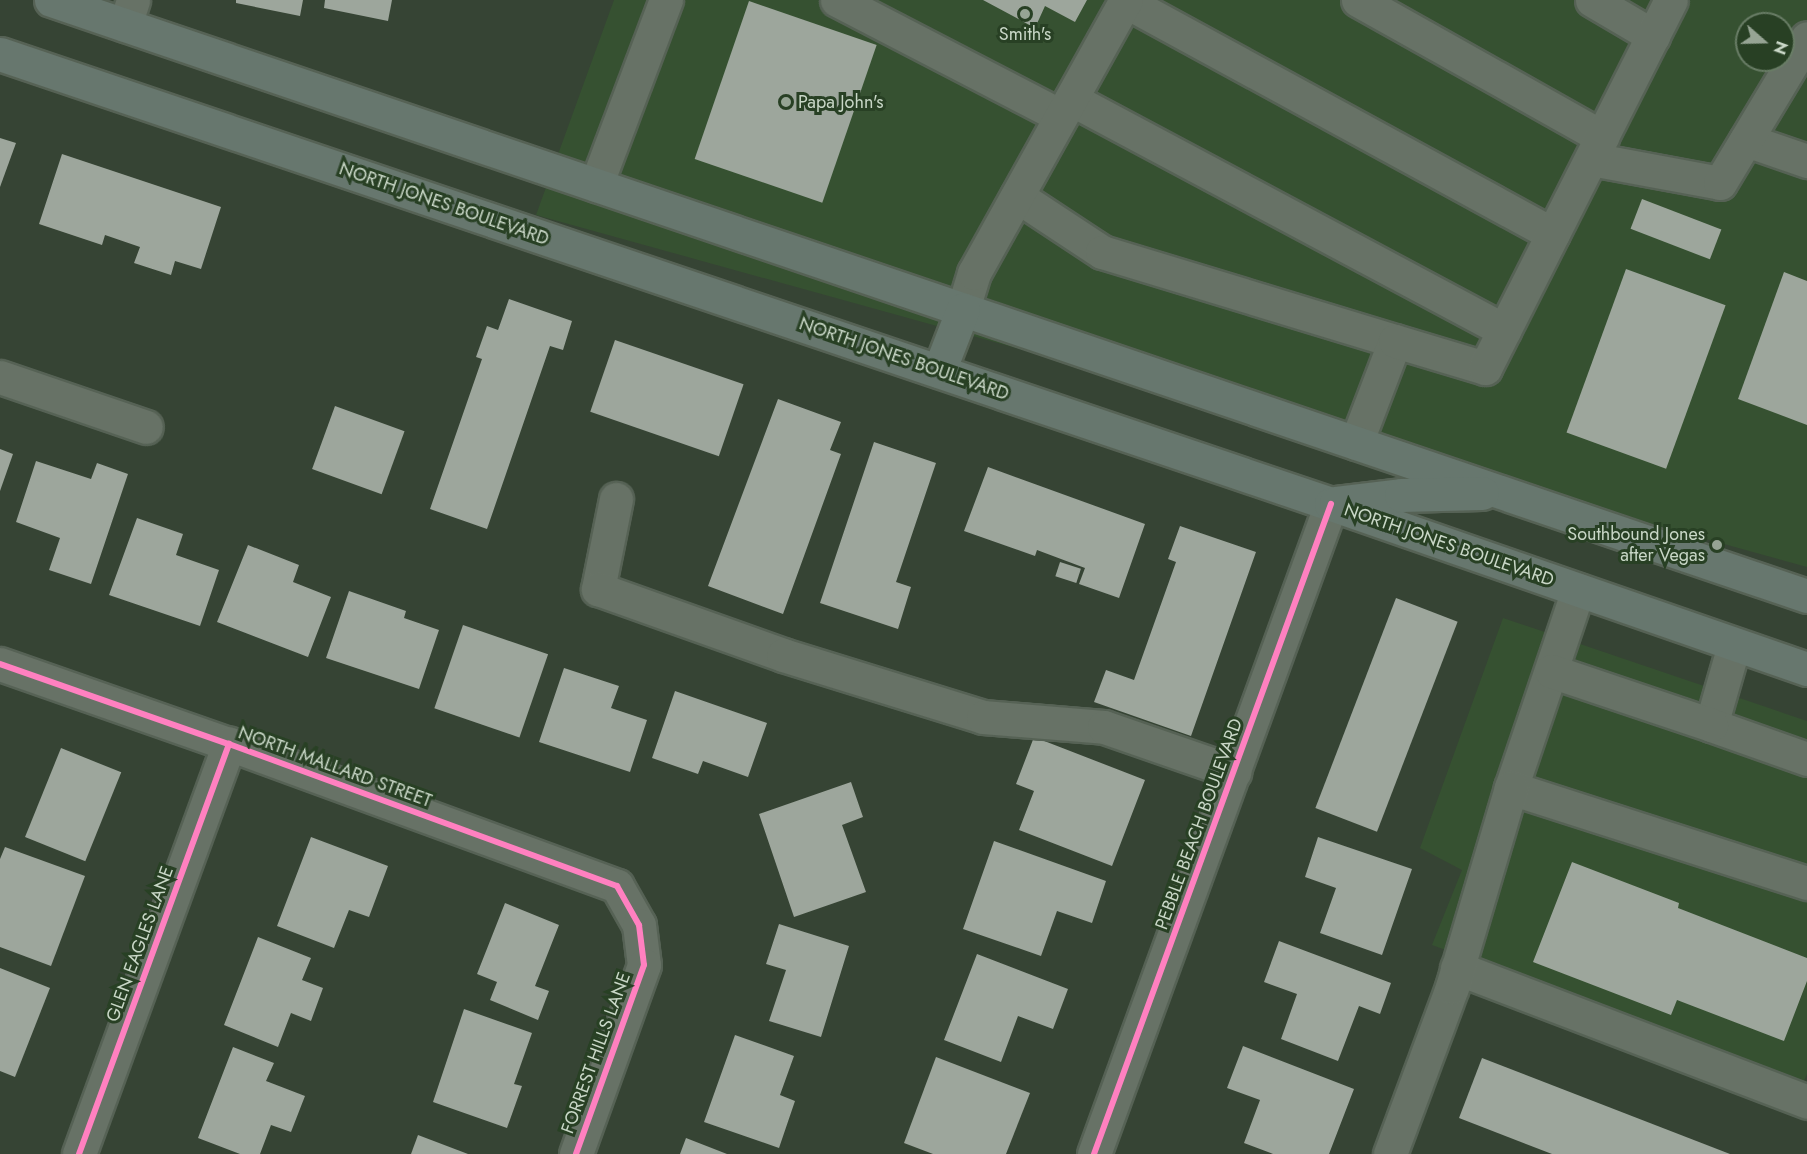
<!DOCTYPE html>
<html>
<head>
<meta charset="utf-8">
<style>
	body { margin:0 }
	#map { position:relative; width:1807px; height:1154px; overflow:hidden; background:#364434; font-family:Jost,sans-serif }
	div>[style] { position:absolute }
	.built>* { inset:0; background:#365131 }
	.building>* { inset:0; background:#9da69c; transform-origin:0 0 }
	.roads { filter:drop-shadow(2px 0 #566255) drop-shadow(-2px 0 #566255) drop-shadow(0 2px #566255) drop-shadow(0 -2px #566255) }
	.minor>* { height:33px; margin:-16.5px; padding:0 16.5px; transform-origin:16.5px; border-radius:16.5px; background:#677266 }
	.major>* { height:33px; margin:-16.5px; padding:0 16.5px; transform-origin:16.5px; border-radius:16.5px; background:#67776e }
	.cycleway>* { height:6px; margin:-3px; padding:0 3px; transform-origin:3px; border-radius:3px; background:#ff80c0 }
	.dots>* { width:16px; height:16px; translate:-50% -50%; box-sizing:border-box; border:3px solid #284024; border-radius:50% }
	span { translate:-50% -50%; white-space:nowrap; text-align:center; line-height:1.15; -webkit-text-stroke:6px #284024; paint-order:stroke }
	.poi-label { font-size:18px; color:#c9d7c7 }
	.left { translate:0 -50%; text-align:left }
	.right { translate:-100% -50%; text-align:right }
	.street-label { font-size:18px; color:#c9d7c7 }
	.north { position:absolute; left:1735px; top:12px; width:60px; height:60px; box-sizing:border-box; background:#284024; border:2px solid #687c65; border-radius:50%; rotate:110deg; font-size:16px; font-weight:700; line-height:24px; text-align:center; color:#c9d7c7 }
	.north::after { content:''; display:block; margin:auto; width:21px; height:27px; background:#96a494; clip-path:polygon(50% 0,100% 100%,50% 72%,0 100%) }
</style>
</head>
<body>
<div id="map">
	<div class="built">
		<div style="clip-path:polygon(evenodd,614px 0,1807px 0,1807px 567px,536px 215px,614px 0,1747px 24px,1783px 24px,1783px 60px,1747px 60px,1747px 24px)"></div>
		<div style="clip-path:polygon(1503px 618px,1807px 721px,1807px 1074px,1804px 1081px,1432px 945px,1462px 870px,1420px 848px)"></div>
	</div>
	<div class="building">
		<div style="clip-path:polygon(236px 0,303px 0,300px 16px,236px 3px)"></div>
		<div style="clip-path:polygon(325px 0,392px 0,388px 21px,324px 8px)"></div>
		<div style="clip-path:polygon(983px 0,1087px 0,1075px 22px,1045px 6px,1035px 28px)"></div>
		<div style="left:749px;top:1px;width:135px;height:167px;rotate:19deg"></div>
		<div style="clip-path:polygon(0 138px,16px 143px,0 187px)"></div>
		<div style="clip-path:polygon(62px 154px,221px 207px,201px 269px,175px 261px,171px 275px,134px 263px,140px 247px,105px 235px,102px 245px,39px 224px)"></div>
		<div style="left:1642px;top:199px;width:85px;height:32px;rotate:21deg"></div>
		<div style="left:1626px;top:269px;width:106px;height:174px;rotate:20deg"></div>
		<div style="clip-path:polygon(1784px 272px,1807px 281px,1807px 425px,1738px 399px)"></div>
		<div style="clip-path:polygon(509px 299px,572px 321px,563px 350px,550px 346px,487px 529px,430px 509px,482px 359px,476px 357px,487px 326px,498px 330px)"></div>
		<div style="left:615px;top:340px;width:136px;height:76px;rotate:19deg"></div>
		<div style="clip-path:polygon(778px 399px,841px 422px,830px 450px,841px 454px,783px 614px,708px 586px)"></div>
		<div style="left:335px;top:406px;width:74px;height:67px;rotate:20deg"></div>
		<div style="clip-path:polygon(874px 442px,936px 463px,896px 582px,911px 587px,898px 629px,820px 603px)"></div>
		<div style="clip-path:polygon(0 449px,13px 454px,0 491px)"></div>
		<div style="clip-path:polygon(36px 461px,91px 479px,97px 463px,128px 474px,91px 584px,49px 570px,60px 538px,16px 522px)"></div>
		<div style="clip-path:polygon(988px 467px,1145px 524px,1119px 598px,1079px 584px,1085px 568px,1037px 550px,1035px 556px,964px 531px)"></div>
		<div style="clip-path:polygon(137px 518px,183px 534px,176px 555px,219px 570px,200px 626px,109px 595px)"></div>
		<div style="clip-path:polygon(1180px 526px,1256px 552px,1191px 736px,1094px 702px,1106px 670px,1134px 680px,1176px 562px,1168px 559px)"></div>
		<div style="clip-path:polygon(248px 545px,299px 565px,293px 582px,331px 597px,308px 657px,217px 622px)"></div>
		<div style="left:1060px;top:562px;width:22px;height:15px;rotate:18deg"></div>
		<div style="clip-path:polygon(349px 591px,406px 611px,404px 618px,439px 630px,419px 689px,326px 658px)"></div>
		<div style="left:1396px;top:598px;width:66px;height:225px;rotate:21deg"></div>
		<div style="left:463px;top:625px;width:90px;height:88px;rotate:19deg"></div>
		<div style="clip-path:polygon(564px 668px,619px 686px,611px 708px,647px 720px,630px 772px,539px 742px)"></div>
		<div style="clip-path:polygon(675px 691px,767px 723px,748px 777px,703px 761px,698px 774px,652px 758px)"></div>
		<div style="clip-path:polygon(1034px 737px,1145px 780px,1112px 866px,1019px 830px,1034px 791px,1016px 784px)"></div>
		<div style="left:61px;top:748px;width:65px;height:96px;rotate:22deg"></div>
		<div style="clip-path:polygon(851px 782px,863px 817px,842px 825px,866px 892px,794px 917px,759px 814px)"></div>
		<div style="clip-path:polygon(311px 837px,388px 866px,369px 917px,349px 910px,334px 948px,277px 926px)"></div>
		<div style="clip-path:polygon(1318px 837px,1412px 869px,1382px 955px,1320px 933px,1336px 888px,1305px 877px)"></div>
		<div style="clip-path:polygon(994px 841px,1106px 881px,1092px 923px,1057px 911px,1041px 956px,963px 929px)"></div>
		<div style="clip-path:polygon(5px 847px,85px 876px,51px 966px,0 947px,0 859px)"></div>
		<div style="clip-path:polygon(1572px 862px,1679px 903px,1678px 908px,1807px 958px,1807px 981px,1784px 1041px,1677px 1000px,1671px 1015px,1533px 962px)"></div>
		<div style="clip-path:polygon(505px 903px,559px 925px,535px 986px,549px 991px,538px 1020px,490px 1000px,497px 982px,477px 974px)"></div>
		<div style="clip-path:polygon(779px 924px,849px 946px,821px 1037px,769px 1021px,786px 970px,766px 964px)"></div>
		<div style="clip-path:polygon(258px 937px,311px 958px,302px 980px,323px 988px,311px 1021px,291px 1013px,278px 1047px,224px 1025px)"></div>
		<div style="clip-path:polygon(1279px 941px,1391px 983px,1380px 1014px,1359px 1006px,1338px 1061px,1281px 1039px,1297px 994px,1264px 982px)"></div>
		<div style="clip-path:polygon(977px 954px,1068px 989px,1053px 1029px,1018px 1016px,1001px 1062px,944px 1040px)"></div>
		<div style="clip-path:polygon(0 968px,50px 988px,15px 1077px,0 1071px)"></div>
		<div style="clip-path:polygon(464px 1009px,532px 1033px,514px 1084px,522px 1086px,507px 1128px,433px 1102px)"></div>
		<div style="clip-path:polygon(735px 1035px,794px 1056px,780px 1095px,795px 1101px,779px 1148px,704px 1122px)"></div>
		<div style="clip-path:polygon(1243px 1046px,1354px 1089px,1329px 1154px,1273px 1154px,1244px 1143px,1260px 1100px,1227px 1088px)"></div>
		<div style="clip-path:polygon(233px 1047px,274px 1063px,266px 1081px,305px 1096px,291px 1132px,271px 1125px,260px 1154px,240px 1154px,198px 1138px)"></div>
		<div style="clip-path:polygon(936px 1057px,1030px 1093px,1006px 1154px,933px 1154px,904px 1143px)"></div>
		<div style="clip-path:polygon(1482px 1058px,1730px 1154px,1552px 1154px,1459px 1118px)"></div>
		<div style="clip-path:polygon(418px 1135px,468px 1154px,411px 1154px)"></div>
		<div style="clip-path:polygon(686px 1138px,727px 1154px,680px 1154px)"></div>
	</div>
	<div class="roads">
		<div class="minor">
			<div style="left:837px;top:0;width:252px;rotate:27.4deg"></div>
			<div style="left:1358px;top:0;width:280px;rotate:29.3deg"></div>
			<div style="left:1592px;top:0;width:71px;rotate:30.5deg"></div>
			<div style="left:1125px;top:1px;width:487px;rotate:28.6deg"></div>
			<div style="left:125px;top:25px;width:26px;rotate:-72deg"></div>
			<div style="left:1071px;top:99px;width:491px;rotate:28.1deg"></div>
			<div style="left:1746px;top:140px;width:65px;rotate:19deg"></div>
			<div style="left:1591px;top:159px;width:131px;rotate:10.5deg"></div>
			<div style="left:1720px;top:183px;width:169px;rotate:-59deg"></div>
			<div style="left:596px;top:185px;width:198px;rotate:-69.3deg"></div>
			<div style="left:1017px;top:196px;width:102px;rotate:33.4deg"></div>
			<div style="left:1102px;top:252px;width:306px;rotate:16.9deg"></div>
			<div style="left:963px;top:309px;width:38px;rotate:-73deg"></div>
			<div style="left:974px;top:273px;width:312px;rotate:-60.9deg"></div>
			<div style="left:0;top:377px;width:154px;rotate:18.9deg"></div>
			<div style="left:1356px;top:443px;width:109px;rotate:-69.1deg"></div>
			<div style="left:1395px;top:341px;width:94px;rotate:16.7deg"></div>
			<div style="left:1485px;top:368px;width:412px;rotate:-63.2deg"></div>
			<div style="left:616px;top:499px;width:92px;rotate:101.3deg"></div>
			<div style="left:598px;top:589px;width:196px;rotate:19.6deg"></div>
			<div style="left:783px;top:655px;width:209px;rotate:17.2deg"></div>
			<div style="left:983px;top:717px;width:121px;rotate:4.7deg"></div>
			<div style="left:1104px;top:727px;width:138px;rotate:19.1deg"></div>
			<div style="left:1578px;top:590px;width:209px;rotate:108.7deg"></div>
			<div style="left:1511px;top:788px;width:311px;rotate:17.8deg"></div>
			<div style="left:1734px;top:645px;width:83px;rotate:106deg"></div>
			<div style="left:1711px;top:725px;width:102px;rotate:19.5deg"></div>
			<div style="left:0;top:664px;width:243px;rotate:19.3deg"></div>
			<div style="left:229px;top:744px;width:413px;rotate:20.1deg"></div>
			<div style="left:617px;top:886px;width:45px;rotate:60.6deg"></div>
			<div style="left:639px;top:925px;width:40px;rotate:82.9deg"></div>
			<div style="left:644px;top:965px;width:201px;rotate:109.8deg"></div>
			<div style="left:1551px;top:671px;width:169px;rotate:18.6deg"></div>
			<div style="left:1457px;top:968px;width:375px;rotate:20.9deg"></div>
			<div style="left:79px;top:1154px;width:437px;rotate:-69.9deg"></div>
			<div style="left:1094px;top:1154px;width:692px;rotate:-69.97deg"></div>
			<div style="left:1390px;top:1154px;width:178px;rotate:-69.6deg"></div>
			<div style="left:1452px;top:987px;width:208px;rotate:-73.5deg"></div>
		</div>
		<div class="major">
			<div style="left:51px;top:0;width:1854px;rotate:18.75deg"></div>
			<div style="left:0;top:54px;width:1405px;rotate:18.68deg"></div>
			<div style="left:1331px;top:504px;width:504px;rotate:19.12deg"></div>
			<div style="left:939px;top:371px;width:66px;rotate:-68.8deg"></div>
			<div style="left:1336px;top:503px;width:65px;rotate:-7deg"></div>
			<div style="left:1401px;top:495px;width:81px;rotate:-1.4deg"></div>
		</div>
	</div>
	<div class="cycleway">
		<div style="left:0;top:664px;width:243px;rotate:19.3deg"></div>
		<div style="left:229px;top:744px;width:413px;rotate:20.1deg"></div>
		<div style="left:617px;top:886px;width:45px;rotate:60.6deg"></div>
		<div style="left:639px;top:925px;width:40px;rotate:82.9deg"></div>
		<div style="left:644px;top:965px;width:201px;rotate:109.8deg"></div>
		<div style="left:79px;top:1154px;width:437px;rotate:-69.9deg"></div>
		<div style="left:1094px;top:1154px;width:692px;rotate:-69.97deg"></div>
	</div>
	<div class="dots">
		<div style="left:1025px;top:14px;background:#96a494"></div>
		<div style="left:786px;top:102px;background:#96a494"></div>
		<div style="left:1717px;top:545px;background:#96a494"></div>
	</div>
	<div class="poi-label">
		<span style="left:1025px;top:34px">Smith's</span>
		<span class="left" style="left:798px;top:102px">Papa John's</span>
		<span class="right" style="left:1705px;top:545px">Southbound Jones<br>after Vegas</span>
	</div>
	<div class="street-label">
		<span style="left:444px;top:204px;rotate:19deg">NORTH JONES BOULEVARD</span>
		<span style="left:904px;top:359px;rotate:19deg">NORTH JONES BOULEVARD</span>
		<span style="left:1449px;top:545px;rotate:19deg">NORTH JONES BOULEVARD</span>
		<span style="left:335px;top:767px;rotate:20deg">NORTH MALLARD STREET</span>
		<span style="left:1199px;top:824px;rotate:-70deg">PEBBLE BEACH BOULEVARD</span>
		<span style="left:140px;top:944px;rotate:-70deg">GLEN EAGLES LANE</span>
		<span style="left:596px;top:1053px;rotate:-70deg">FORREST HILLS LANE</span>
	</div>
	<div class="north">N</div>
</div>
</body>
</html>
